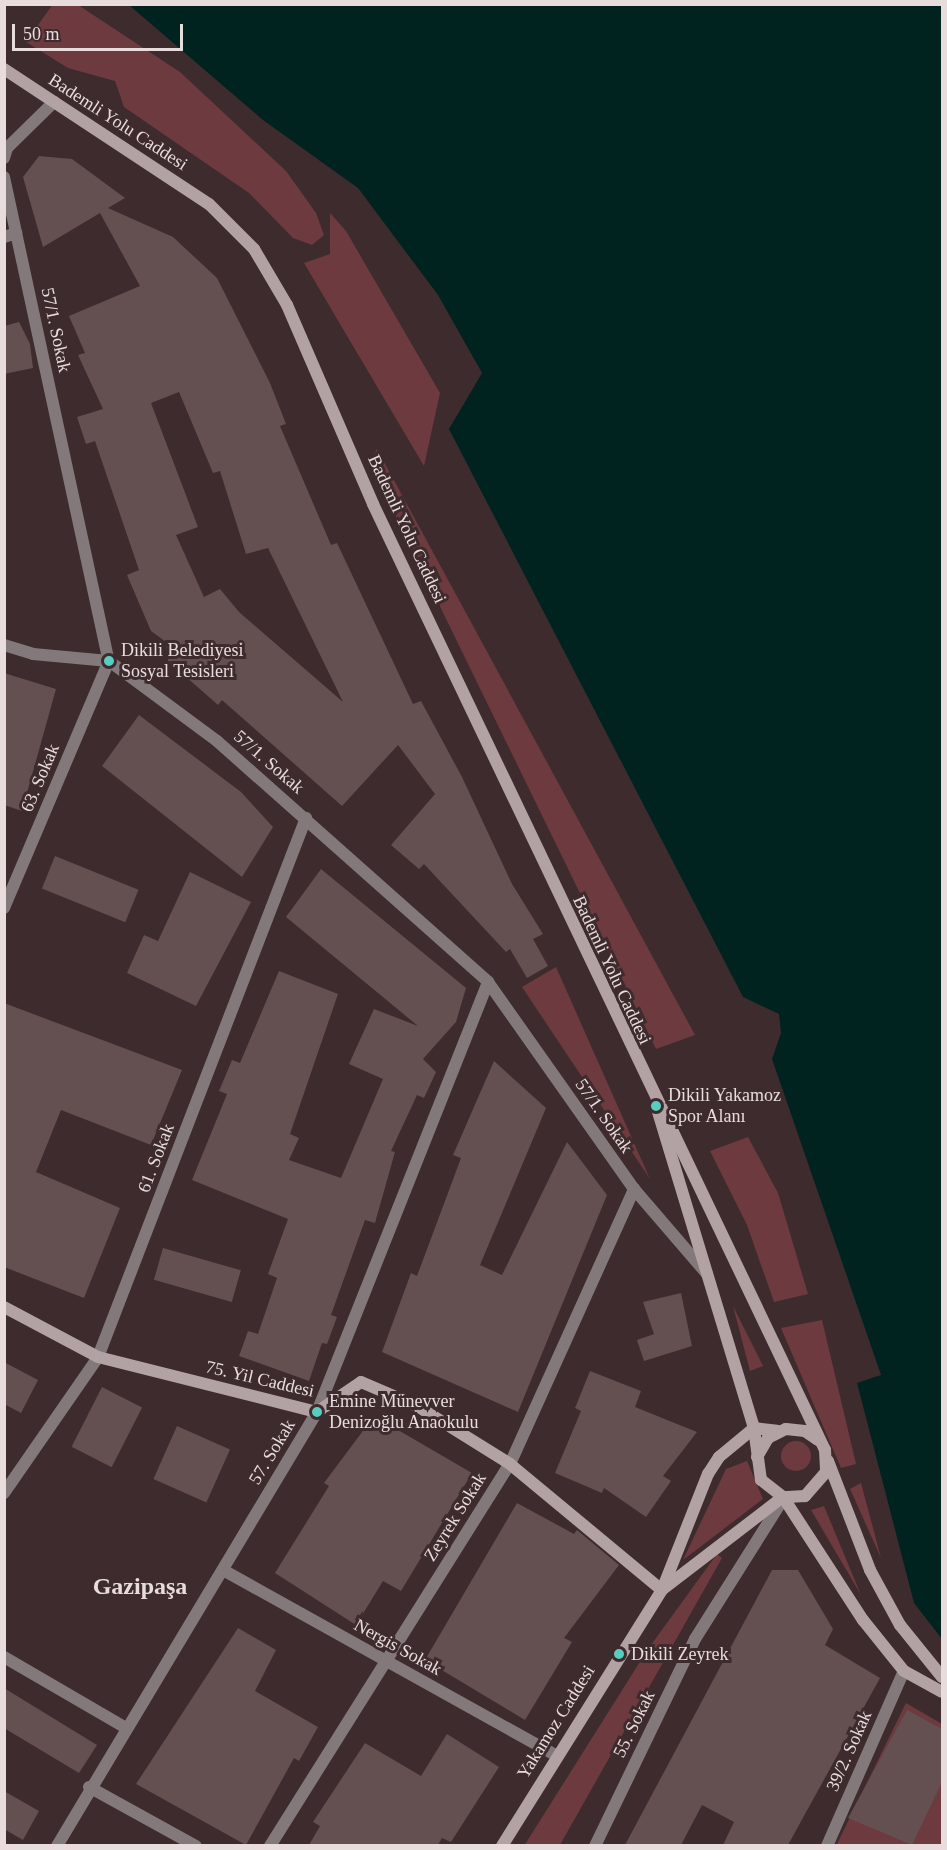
<!DOCTYPE html>
<html>
<head>
<meta charset="utf-8">
<style>
	body { margin:0 }
	#map { position:relative; width:947px; height:1850px; overflow:hidden; background:#3e2b2d; font-family:"Times New Roman",serif }
	div>[style] { position:absolute }
	.green>* { inset:0; background:#6d3a3f }
	.round { border-radius:50% }
	.water>* { inset:0; background:#00231f }
	.building>* { inset:0; background:#644f51; transform-origin:0 0 }
	.street>* { height:12px; margin:-6px; padding:0 6px; transform-origin:6px; border-radius:6px; background:#84797a }
	.secondary>* { height:12px; margin:-6px; padding:0 6px; transform-origin:6px; border-radius:6px; background:#b3a2a3 }
	.dots>* { width:16px; height:16px; translate:-50% -50%; box-sizing:border-box; border:3px solid #3e2b2d; border-radius:50% }
	span { translate:-50% -50%; white-space:nowrap; text-align:center; line-height:1.15; -webkit-text-stroke:6px #3e2b2d; paint-order:stroke }
	.street-label { font-size:18px; color:#e8dcdc }
	.poi-label { font-size:18px; color:#e8dcdc }
	.left { translate:0 -50%; text-align:left }
	.district-label { font-size:24px; color:#e8dcdc; font-weight:700 }
	.frame { position:absolute; inset:0; border:6px solid #e8dcdc; pointer-events:none }
	.scale { position:absolute; left:12px; top:24px; width:171px; height:27px; box-sizing:border-box; border:3px solid #e8dcdc; border-top:0; padding-left:8px; font-size:18px; line-height:21px; white-space:nowrap; color:#e8dcdc; -webkit-text-stroke:4px #3e2b2d; paint-order:stroke }
</style>
</head>
<body>
<div id="map">
	<div class="green">
		<div style="clip-path:polygon(53px 4px,78px 5px,180px 72px,286px 171px,316px 213px,324px 235px,312px 245px,293px 238px,249px 193px,124px 107px,115px 81px,68px 68px,26px 42px)"></div>
		<div style="clip-path:polygon(330px 213px,346px 231px,440px 393px,424px 466px,304px 263px,330px 254px)"></div>
		<div style="clip-path:polygon(377px 449px,695px 1035px,656px 1049px,369px 461px)"></div>
		<div style="clip-path:polygon(556px 967px,650px 1179px,522px 987px)"></div>
		<div style="clip-path:polygon(748px 1137px,778px 1193px,808px 1294px,774px 1302px,747px 1225px,710px 1151px)"></div>
		<div style="clip-path:polygon(733px 1306px,763px 1366px,750px 1371px)"></div>
		<div style="clip-path:polygon(822px 1320px,856px 1464px,841px 1468px,781px 1328px)"></div>
		<div class="round" style="left:781px;top:1441px;width:30px;height:30px"></div>
		<div style="clip-path:polygon(747px 1461px,763px 1499px,683px 1560px,726px 1469px)"></div>
		<div style="clip-path:polygon(861px 1483px,881px 1558px,850px 1489px)"></div>
		<div style="clip-path:polygon(824px 1506px,861px 1595px,811px 1510px)"></div>
		<div style="clip-path:polygon(717px 1554px,722px 1558px,560px 1845px,524px 1846px,648px 1649px)"></div>
		<div style="clip-path:polygon(906px 1703px,942px 1724px,942px 1845px,836px 1846px)"></div>
	</div>
	<div class="water">
		<div style="clip-path:polygon(129px 5px,942px 5px,942px 1639px,914px 1603px,857px 1383px,881px 1375px,772px 1059px,781px 1033px,779px 1014px,743px 997px,449px 429px,482px 373px,438px 295px,358px 188px,263px 120px)"></div>
	</div>
	<div class="building">
		<div style="clip-path:polygon(evenodd,39px 156px,72px 159px,125px 198px,108px 208px,173px 237px,217px 278px,270px 383px,286px 424px,280px 426px,331px 545px,337px 543px,413px 704px,421px 701px,462px 777px,512px 884px,543px 934px,533px 939px,548px 966px,527px 978px,510px 949px,506px 952px,424px 864px,419px 869px,391px 845px,435px 794px,398px 745px,342px 806px,222px 700px,218px 705px,168px 661px,166px 642px,151px 631px,127px 575px,139px 570px,95px 441px,86px 444px,77px 417px,103px 409px,78px 355px,85px 353px,69px 316px,140px 286px,100px 213px,43px 247px,23px 177px,39px 156px,179px 392px,213px 473px,220px 471px,246px 554px,268px 548px,343px 702px,239px 612px,220px 589px,204px 597px,176px 535px,198px 527px,151px 403px,179px 392px)"></div>
		<div style="clip-path:polygon(19px 322px,30px 344px,33px 368px,4px 374px,4px 326px)"></div>
		<div style="clip-path:polygon(4px 673px,56px 689px,22px 811px,4px 805px)"></div>
		<div style="clip-path:polygon(139px 715px,241px 792px,273px 827px,242px 877px,102px 766px)"></div>
		<div style="left:55px;top:856px;width:90px;height:35px;rotate:22deg"></div>
		<div style="clip-path:polygon(321px 869px,466px 988px,456px 1022px,423px 1059px,436px 1072px,424px 1098px,417px 1095px,391px 1151px,395px 1152px,375px 1223px,365px 1220px,331px 1315px,337px 1317px,327px 1344px,322px 1343px,309px 1381px,239px 1356px,248px 1331px,258px 1334px,277px 1278px,268px 1274px,288px 1219px,192px 1180px,227px 1094px,219px 1091px,232px 1060px,240px 1063px,279px 971px,338px 994px,290px 1134px,299px 1138px,289px 1160px,341px 1178px,383px 1079px,349px 1064px,374px 1009px,418px 1026px,286px 917px)"></div>
		<div style="clip-path:polygon(190px 872px,251px 902px,196px 1006px,127px 973px,144px 935px,158px 941px)"></div>
		<div style="clip-path:polygon(4px 1003px,182px 1070px,151px 1145px,61px 1110px,36px 1172px,120px 1208px,84px 1298px,4px 1267px)"></div>
		<div style="clip-path:polygon(494px 1061px,546px 1108px,480px 1265px,502px 1275px,567px 1142px,607px 1195px,518px 1412px,382px 1352px,411px 1273px,417px 1276px,461px 1158px,453px 1155px)"></div>
		<div style="left:163px;top:1248px;width:81px;height:33px;rotate:16deg"></div>
		<div style="clip-path:polygon(681px 1293px,692px 1346px,644px 1361px,637px 1340px,654px 1334px,643px 1302px)"></div>
		<div style="clip-path:polygon(4px 1362px,38px 1380px,21px 1413px,4px 1404px)"></div>
		<div style="clip-path:polygon(590px 1371px,641px 1391px,635px 1407px,697px 1432px,663px 1476px,671px 1481px,646px 1517px,604px 1488px,602px 1493px,555px 1473px,581px 1411px,575px 1408px)"></div>
		<div style="left:102px;top:1387px;width:45px;height:67px;rotate:27deg"></div>
		<div style="clip-path:polygon(374px 1416px,472px 1473px,401px 1591px,383px 1581px,356px 1625px,275px 1573px,329px 1486px,324px 1483px)"></div>
		<div style="left:177px;top:1426px;width:58px;height:58px;rotate:24deg"></div>
		<div style="clip-path:polygon(517px 1503px,574px 1534px,577px 1530px,619px 1565px,564px 1638px,572px 1642px,525px 1720px,425px 1660px)"></div>
		<div style="clip-path:polygon(772px 1570px,798px 1570px,833px 1629px,825px 1645px,880px 1678px,788px 1845px,723px 1845px,734px 1822px,702px 1805px,681px 1845px,625px 1845px)"></div>
		<div style="clip-path:polygon(238px 1628px,276px 1650px,255px 1691px,318px 1727px,299px 1761px,294px 1758px,246px 1845px,136px 1784px)"></div>
		<div style="clip-path:polygon(4px 1688px,97px 1745px,79px 1773px,4px 1728px)"></div>
		<div style="clip-path:polygon(907px 1710px,942px 1729px,942px 1782px,912px 1845px,848px 1818px)"></div>
		<div style="clip-path:polygon(447px 1734px,499px 1767px,451px 1842px,442px 1838px,438px 1845px,309px 1845px,320px 1826px,313px 1822px,365px 1743px,421px 1776px)"></div>
		<div style="clip-path:polygon(4px 1791px,39px 1811px,23px 1840px,4px 1829px)"></div>
	</div>
	<div class="street">
		<div style="left:4px;top:158px;width:10px;rotate:-73deg"></div>
		<div style="left:7px;top:148px;width:66px;rotate:-44.4deg"></div>
		<div style="left:4px;top:177px;width:495px;rotate:77.8deg"></div>
		<div style="left:109px;top:661px;width:134px;rotate:36.5deg"></div>
		<div style="left:217px;top:741px;width:363px;rotate:41.6deg"></div>
		<div style="left:488px;top:982px;width:253px;rotate:54.8deg"></div>
		<div style="left:634px;top:1189px;width:112px;rotate:49.3deg"></div>
		<div style="left:4px;top:237px;width:13px;rotate:-18deg"></div>
		<div style="left:4px;top:645px;width:30px;rotate:17deg"></div>
		<div style="left:33px;top:654px;width:76px;rotate:5.3deg"></div>
		<div style="left:4px;top:908px;width:268px;rotate:-67deg"></div>
		<div style="left:4px;top:1493px;width:165px;rotate:-55.3deg"></div>
		<div style="left:98px;top:1357px;width:578px;rotate:-68.9deg"></div>
		<div style="left:223px;top:1570px;width:380px;rotate:29.1deg"></div>
		<div style="left:4px;top:1657px;width:141px;rotate:30.2deg"></div>
		<div style="left:89px;top:1787px;width:122px;rotate:28.9deg"></div>
		<div style="left:57px;top:1846px;width:506px;rotate:-59.08deg"></div>
		<div style="left:317px;top:1412px;width:463px;rotate:-68.3deg"></div>
		<div style="left:270px;top:1846px;width:451px;rotate:-57.9deg"></div>
		<div style="left:510px;top:1464px;width:302px;rotate:-65.7deg"></div>
		<div style="left:595px;top:1846px;width:230px;rotate:-64.2deg"></div>
		<div style="left:695px;top:1639px;width:165px;rotate:-57.8deg"></div>
		<div style="left:827px;top:1846px;width:191px;rotate:-66.3deg"></div>
	</div>
	<div class="secondary">
		<div style="left:4px;top:69px;width:245px;rotate:33.4deg"></div>
		<div style="left:209px;top:204px;width:64px;rotate:45deg"></div>
		<div style="left:254px;top:249px;width:65px;rotate:59.5deg"></div>
		<div style="left:287px;top:305px;width:217px;rotate:66.6deg"></div>
		<div style="left:373px;top:504px;width:1048px;rotate:64.46deg"></div>
		<div style="left:825px;top:1450px;width:22px;rotate:87deg"></div>
		<div style="left:826px;top:1472px;width:32px;rotate:131deg"></div>
		<div style="left:805px;top:1496px;width:22px;rotate:177deg"></div>
		<div style="left:783px;top:1497px;width:28px;rotate:-142deg"></div>
		<div style="left:761px;top:1480px;width:52px;rotate:-97.7deg"></div>
		<div style="left:754px;top:1428px;width:337px;rotate:-106.9deg"></div>
		<div style="left:4px;top:1307px;width:106px;rotate:28deg"></div>
		<div style="left:98px;top:1357px;width:226px;rotate:14.1deg"></div>
		<div style="left:317px;top:1412px;width:53px;rotate:-34.3deg"></div>
		<div style="left:361px;top:1382px;width:61px;rotate:23.2deg"></div>
		<div style="left:417px;top:1406px;width:110px;rotate:31.9deg"></div>
		<div style="left:510px;top:1464px;width:197px;rotate:39.7deg"></div>
		<div style="left:757px;top:1457px;width:22px;rotate:-60deg"></div>
		<div style="left:768px;top:1438px;width:20px;rotate:-27deg"></div>
		<div style="left:786px;top:1429px;width:19px;rotate:6deg"></div>
		<div style="left:805px;top:1431px;width:16px;rotate:35deg"></div>
		<div style="left:828px;top:1461px;width:117px;rotate:68.9deg"></div>
		<div style="left:870px;top:1570px;width:63px;rotate:61.4deg"></div>
		<div style="left:900px;top:1625px;width:67px;rotate:51.1deg"></div>
		<div style="left:783px;top:1497px;width:147px;rotate:57deg"></div>
		<div style="left:863px;top:1620px;width:65px;rotate:51.2deg"></div>
		<div style="left:904px;top:1671px;width:43px;rotate:28.9deg"></div>
		<div style="left:663px;top:1589px;width:151px;rotate:-37.5deg"></div>
		<div style="left:502px;top:1846px;width:302px;rotate:-58deg"></div>
		<div style="left:662px;top:1590px;width:125px;rotate:-68.4deg"></div>
		<div style="left:708px;top:1474px;width:20px;rotate:-57deg"></div>
		<div style="left:719px;top:1457px;width:45px;rotate:-39.6deg"></div>
		<div style="left:754px;top:1428px;width:23px;rotate:7deg"></div>
	</div>
	<div class="dots">
		<div style="left:109px;top:661px;background:#58cec1"></div>
		<div style="left:656px;top:1106px;background:#58cec1"></div>
		<div style="left:317px;top:1412px;background:#58cec1"></div>
		<div style="left:619px;top:1654px;background:#58cec1"></div>
	</div>
	<div class="street-label">
		<span style="left:118px;top:122px;rotate:33deg">Bademli Yolu Caddesi</span>
		<span style="left:56px;top:330px;rotate:78deg">57/1. Sokak</span>
		<span style="left:407px;top:529px;rotate:65deg">Bademli Yolu Caddesi</span>
		<span style="left:269px;top:762px;rotate:41deg">57/1. Sokak</span>
		<span style="left:40px;top:778px;rotate:-67deg">63. Sokak</span>
		<span style="left:612px;top:970px;rotate:65deg">Bademli Yolu Caddesi</span>
		<span style="left:604px;top:1116px;rotate:55deg">57/1. Sokak</span>
		<span style="left:156px;top:1158px;rotate:-69deg">61. Sokak</span>
		<span style="left:260px;top:1379px;rotate:13deg">75. Yil Caddesi</span>
		<span style="left:272px;top:1452px;rotate:-59deg">57. Sokak</span>
		<span style="left:455px;top:1517px;rotate:-58deg">Zeyrek Sokak</span>
		<span style="left:398px;top:1647px;rotate:29deg">Nergis Sokak</span>
		<span style="left:556px;top:1722px;rotate:-58deg">Yakamoz Caddesi</span>
		<span style="left:634px;top:1724px;rotate:-64deg">55. Sokak</span>
		<span style="left:849px;top:1751px;rotate:-66deg">39/2. Sokak</span>
	</div>
	<div class="poi-label">
		<span class="left" style="left:121px;top:661px">Dikili Belediyesi<br>Sosyal Tesisleri</span>
		<span class="left" style="left:668px;top:1106px">Dikili Yakamoz<br>Spor Alanı</span>
		<span class="left" style="left:329px;top:1412px">Emine Münevver<br>Denizoğlu Anaokulu</span>
		<span class="left" style="left:631px;top:1654px">Dikili Zeyrek</span>
	</div>
	<div class="district-label">
		<span style="left:140px;top:1587px">Gazipaşa</span>
	</div>
	<div class="frame"></div>
	<div class="scale">50 m</div>
</div>
</body>
</html>
